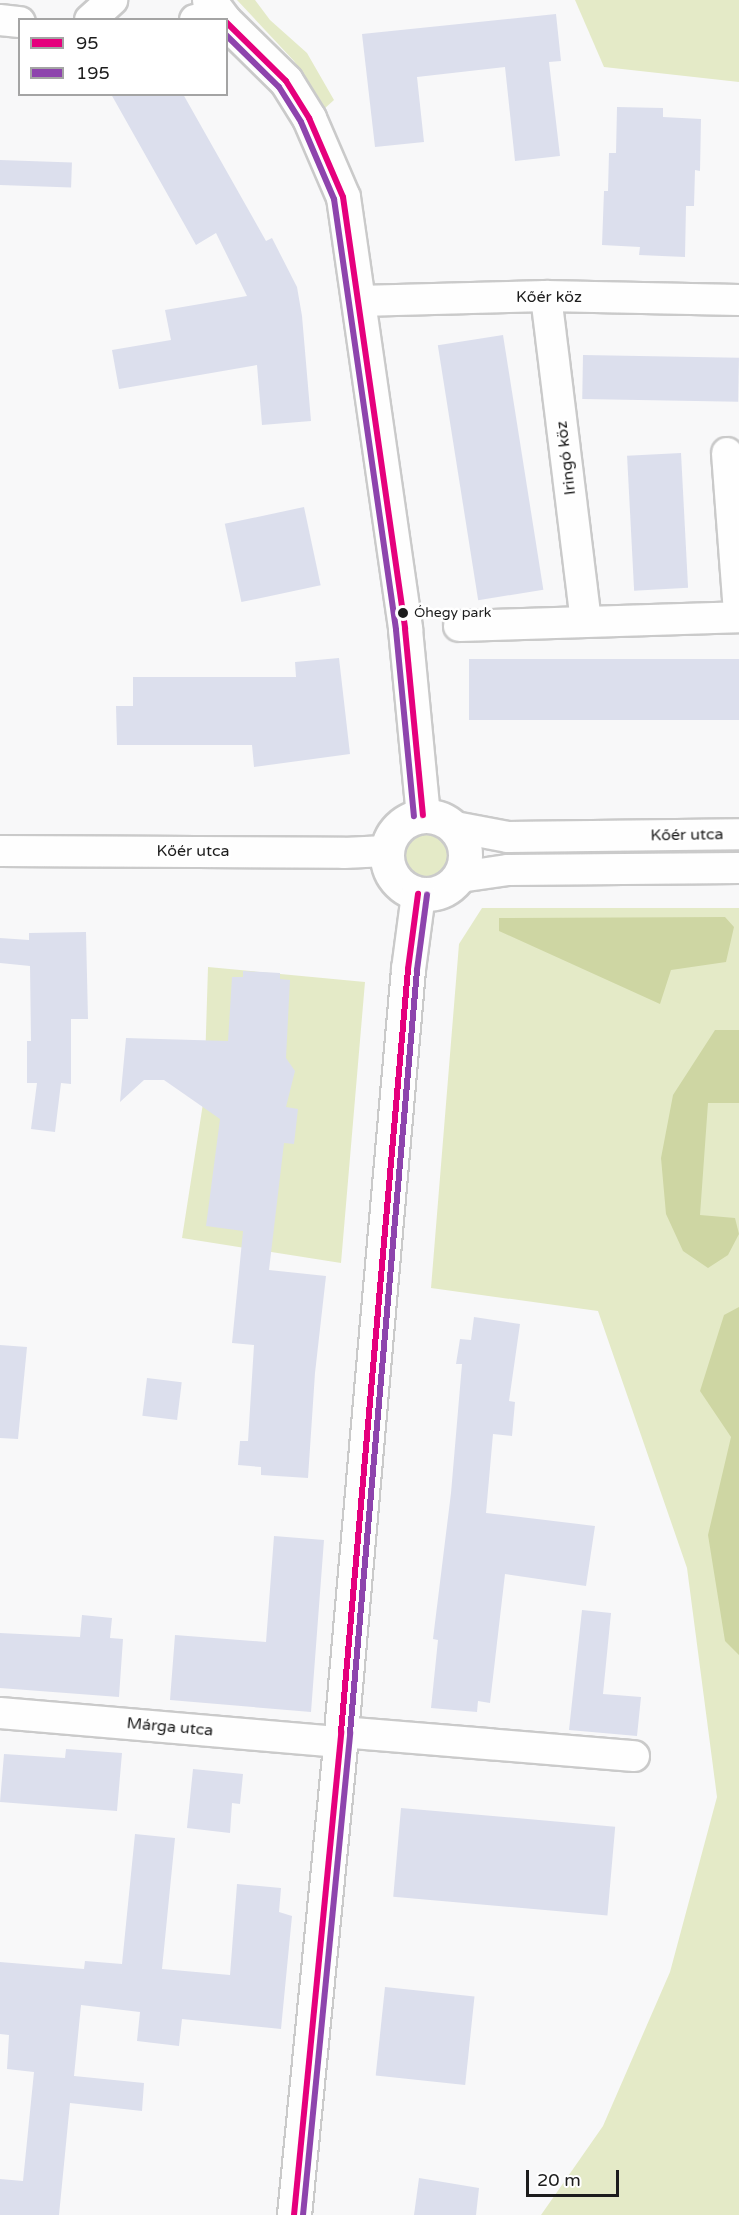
<!DOCTYPE html>
<html>
<head>
<meta charset="utf-8">
<style>
	body { margin:0 }
	#map { position:relative; width:739px; height:2215px; overflow:hidden; background:#f8f8f9; font-family:"Varela Round",sans-serif }
	div>[style] { position:absolute }
	.green>* { inset:0; background:#e4eac7 }
	.round { border-radius:50% }
	.forest>* { inset:0; background:#ced6a3 }
	.building>* { inset:0; background:#dcdfed; transform-origin:0 0 }
	.roads { filter:drop-shadow(2px 0 #cacaca) drop-shadow(-2px 0 #cacaca) drop-shadow(0 2px #cacaca) drop-shadow(0 -2px #cacaca) }
	.minor>* { height:30px; margin:-15px; padding:0 15px; transform-origin:15px; border-radius:15px; background:#fefefe }
	.tertiary>* { height:33px; margin:-16.5px; padding:0 16.5px; transform-origin:16.5px; border-radius:16.5px; background:#fefefe }
	.tertiary>.ring { margin:-16.5px; padding:0; box-sizing:content-box; background:none; border:33px solid #fefefe; border-radius:50% }
	.bus-1>* { height:6px; margin:-3px; padding:0 3px; transform-origin:3px; border-radius:3px; background:#e5007d }
	.bus-2>* { height:6px; margin:-3px; padding:0 3px; transform-origin:3px; border-radius:3px; background:#8e44ad }
	.dots>* { width:16px; height:16px; translate:-50% -50%; box-sizing:border-box; border:3px solid #fff; border-radius:50% }
	span { translate:-50% -50%; white-space:nowrap; text-align:center; line-height:1.15; -webkit-text-stroke:5px #fff; paint-order:stroke }
	.bus-label { font-size:14px; color:#1c1c1c }
	.left { translate:0 -50%; text-align:left }
	.street-label { font-size:16px; color:#1c1c1c }
	.legend { position:absolute; left:18px; top:18px; width:210px; height:78px; box-sizing:border-box; background:#fff; border:2px solid #a4a4a4; margin:0; padding:8px 10px; list-style:none; font-size:18px; color:#1c1c1c }
	.legend li { display:flex; align-items:center; gap:12px; height:30px }
	.legend b { width:30px; border:2px solid #a4a4a4 }
	.scale { position:absolute; left:526px; top:2170px; width:93px; height:27px; box-sizing:border-box; border:3px solid #1c1c1c; border-top:0; padding-left:8px; font-size:18px; line-height:21px; white-space:nowrap; color:#1c1c1c; -webkit-text-stroke:4px #fff; paint-order:stroke }
</style>
</head>
<body>
<div id="map">
	<div class="green">
		<div style="clip-path:polygon(237px 0,255px 0,270px 20px,307px 53px,334px 100px,324px 109px,294px 61px)"></div>
		<div style="clip-path:polygon(575px 0,739px 0,739px 82px,604px 67px)"></div>
		<div class="round" style="left:404px;top:831px;width:46px;height:46px"></div>
		<div style="clip-path:polygon(482px 908px,739px 908px,739px 2215px,541px 2215px,603px 2126px,670px 1972px,717px 1797px,687px 1568px,598px 1311px,431px 1288px,459px 944px)"></div>
		<div style="clip-path:polygon(208px 967px,365px 982px,341px 1263px,182px 1238px,204px 1097px)"></div>
	</div>
	<div class="forest">
		<div style="clip-path:polygon(725px 917px,734px 927px,726px 962px,671px 970px,660px 1004px,499px 931px,499px 918px)"></div>
		<div style="clip-path:polygon(715px 1030px,739px 1030px,739px 1103px,708px 1103px,700px 1215px,735px 1218px,739px 1234px,728px 1255px,708px 1268px,683px 1251px,666px 1214px,661px 1158px,673px 1095px)"></div>
		<div style="clip-path:polygon(739px 1307px,739px 1655px,725px 1641px,708px 1535px,731px 1437px,700px 1391px,724px 1315px)"></div>
	</div>
	<div class="building">
		<div style="clip-path:polygon(556px 14px,561px 61px,549px 62px,560px 156px,515px 161px,505px 67px,417px 77px,424px 142px,375px 147px,362px 34px)"></div>
		<div style="clip-path:polygon(111px 94px,183px 94px,266px 241px,272px 238px,297px 287px,302px 316px,311px 421px,262px 425px,257px 365px,119px 389px,112px 350px,171px 340px,165px 310px,247px 296px,216px 233px,196px 245px)"></div>
		<div style="clip-path:polygon(617px 107px,663px 108px,663px 117px,701px 119px,700px 171px,695px 170px,694px 206px,686px 206px,685px 257px,639px 255px,640px 247px,602px 245px,604px 191px,608px 191px,609px 153px,616px 153px)"></div>
		<div style="left:0;top:160px;width:72px;height:25px;rotate:2deg"></div>
		<div style="left:503px;top:335px;width:258px;height:66px;rotate:81deg"></div>
		<div style="left:583px;top:355px;width:156px;height:44px;rotate:1deg"></div>
		<div style="left:681px;top:453px;width:135px;height:54px;rotate:87deg"></div>
		<div style="left:304px;top:507px;width:80px;height:81px;rotate:78deg"></div>
		<div style="clip-path:polygon(339px 658px,350px 754px,254px 767px,252px 745px,117px 745px,116px 706px,133px 706px,133px 677px,296px 677px,295px 662px)"></div>
		<div style="left:739px;top:659px;width:61px;height:270px;rotate:90deg"></div>
		<div style="clip-path:polygon(86px 932px,88px 1019px,71px 1019px,71px 1084px,61px 1083px,55px 1132px,31px 1129px,37px 1083px,27px 1083px,27px 1041px,31px 1041px,30px 966px,0 963px,0 938px,29px 940px,29px 933px)"></div>
		<div style="clip-path:polygon(243px 971px,280px 973px,280px 979px,290px 980px,286px 1058px,295px 1071px,286px 1107px,298px 1109px,294px 1144px,284px 1143px,269px 1270px,326px 1276px,315px 1373px,308px 1478px,261px 1475px,261px 1467px,238px 1465px,240px 1441px,248px 1441px,254px 1345px,232px 1343px,243px 1231px,206px 1226px,220px 1119px,164px 1080px,144px 1080px,120px 1102px,126px 1038px,228px 1041px,232px 977px,243px 977px)"></div>
		<div style="clip-path:polygon(474px 1317px,520px 1324px,509px 1401px,515px 1402px,512px 1436px,493px 1434px,486px 1513px,595px 1526px,586px 1586px,505px 1574px,490px 1703px,478px 1701px,477px 1712px,431px 1708px,438px 1640px,433px 1639px,451px 1493px,462px 1364px,456px 1364px,460px 1339px,471px 1340px)"></div>
		<div style="clip-path:polygon(0 1345px,27px 1347px,18px 1439px,0 1438px)"></div>
		<div style="left:147px;top:1378px;width:35px;height:38px;rotate:7deg"></div>
		<div style="clip-path:polygon(274px 1536px,324px 1540px,311px 1712px,170px 1700px,175px 1635px,266px 1642px)"></div>
		<div style="clip-path:polygon(582px 1610px,611px 1613px,603px 1694px,641px 1697px,637px 1736px,569px 1730px)"></div>
		<div style="clip-path:polygon(82px 1615px,112px 1618px,110px 1638px,123px 1639px,119px 1697px,0 1688px,0 1633px,80px 1637px)"></div>
		<div style="clip-path:polygon(66px 1749px,122px 1753px,117px 1811px,0 1802px,4px 1754px,65px 1758px)"></div>
		<div style="clip-path:polygon(193px 1769px,243px 1774px,240px 1804px,232px 1803px,230px 1833px,187px 1828px)"></div>
		<div style="left:401px;top:1808px;width:215px;height:89px;rotate:5deg"></div>
		<div style="clip-path:polygon(135px 1834px,175px 1838px,162px 1969px,230px 1975px,237px 1884px,281px 1888px,279px 1912px,292px 1916px,281px 2029px,182px 2019px,179px 2046px,137px 2041px,140px 2012px,81px 2005px,74px 2076px,144px 2083px,142px 2111px,70px 2103px,59px 2215px,0 2215px,0 2179px,23px 2181px,34px 2072px,7px 2069px,9px 2035px,0 2034px,0 1962px,84px 1969px,85px 1961px,122px 1964px)"></div>
		<div style="left:385px;top:1987px;width:90px;height:89px;rotate:6deg"></div>
		<div style="clip-path:polygon(419px 2178px,479px 2188px,476px 2215px,414px 2215px)"></div>
	</div>
	<div class="roads">
		<div class="minor">
			<div style="left:0;top:20px;width:20px;rotate:6deg"></div>
			<div style="left:90px;top:20px;width:30px;rotate:-42deg"></div>
			<div style="left:195px;top:20px;width:26px;rotate:-7deg"></div>
			<div style="left:546px;top:296px;width:327px;rotate:83deg"></div>
			<div style="left:359px;top:301px;width:187px;rotate:-1.5deg"></div>
			<div style="left:546px;top:296px;width:193px;rotate:1.2deg"></div>
			<div style="left:727px;top:453px;width:159px;rotate:85.7deg"></div>
			<div style="left:459px;top:626px;width:280px;rotate:-1.8deg"></div>
			<div style="left:455px;top:827px;width:54px;rotate:10.7deg"></div>
			<div style="left:508px;top:837px;width:231px;rotate:-0.7deg"></div>
			<div style="left:0;top:851px;width:344px;rotate:0.3deg"></div>
			<div style="left:344px;top:853px;width:42px;rotate:-2.7deg"></div>
			<div style="left:460px;top:877px;width:49px;rotate:-8.3deg"></div>
			<div style="left:508px;top:870px;width:231px;rotate:-0.5deg"></div>
			<div style="left:0;top:1713px;width:341px;rotate:4.9deg"></div>
			<div style="left:341px;top:1732px;width:294px;rotate:4.7deg"></div>
		</div>
		<div class="tertiary">
			<div style="left:209px;top:0;width:25px;rotate:53deg"></div>
			<div style="left:226px;top:22px;width:84px;rotate:44.5deg"></div>
			<div style="left:286px;top:81px;width:44px;rotate:58.1deg"></div>
			<div style="left:309px;top:118px;width:86px;rotate:66.7deg"></div>
			<div style="left:343px;top:197px;width:436px;rotate:81.8deg"></div>
			<div style="left:405px;top:629px;width:187px;rotate:84.5deg"></div>
			<div class="ring" style="left:387px;top:816px;width:45px;height:45px"></div>
			<div style="left:294px;top:2215px;width:485px;rotate:-84.4deg"></div>
			<div style="left:341px;top:1732px;width:766px;rotate:-84.98deg"></div>
			<div style="left:408px;top:969px;width:76px;rotate:-82.4deg"></div>
		</div>
	</div>
	<div class="bus-1">
		<div style="left:226px;top:22px;width:84px;rotate:44.5deg"></div>
		<div style="left:286px;top:81px;width:44px;rotate:58.1deg"></div>
		<div style="left:309px;top:118px;width:86px;rotate:66.7deg"></div>
		<div style="left:343px;top:197px;width:436px;rotate:81.8deg"></div>
		<div style="left:405px;top:629px;width:187px;rotate:84.5deg"></div>
		<div style="left:294px;top:2215px;width:485px;rotate:-84.4deg"></div>
		<div style="left:341px;top:1732px;width:766px;rotate:-84.98deg"></div>
		<div style="left:408px;top:969px;width:76px;rotate:-82.4deg"></div>
	</div>
	<div class="bus-2">
		<div style="left:226px;top:35px;width:74px;rotate:44.5deg"></div>
		<div style="left:279px;top:87px;width:41px;rotate:57.8deg"></div>
		<div style="left:301px;top:122px;width:84px;rotate:66.8deg"></div>
		<div style="left:334px;top:199px;width:435px;rotate:81.8deg"></div>
		<div style="left:396px;top:630px;width:187px;rotate:84.5deg"></div>
		<div style="left:303px;top:2215px;width:484px;rotate:-84.4deg"></div>
		<div style="left:350px;top:1733px;width:766px;rotate:-84.98deg"></div>
		<div style="left:417px;top:970px;width:76px;rotate:-82.4deg"></div>
	</div>
	<div class="dots">
		<div style="left:403px;top:613px;background:#1c1c1c"></div>
	</div>
	<div class="bus-label">
		<span class="left" style="left:414px;top:613px">Óhegy park</span>
	</div>
	<div class="street-label">
		<span style="left:549px;top:297px">Kőér köz</span>
		<span style="left:566px;top:458px;rotate:-97deg">Iringó köz</span>
		<span style="left:687px;top:835px;rotate:-1deg">Kőér utca</span>
		<span style="left:193px;top:851px">Kőér utca</span>
		<span style="left:170px;top:1727px;rotate:5deg">Márga utca</span>
	</div>
	<ul class="legend">
	<li><b style="height:8px;background:#e5007d"></b>95</li>
	<li><b style="height:8px;background:#8e44ad"></b>195</li>
	</ul>
	<div class="scale">20 m</div>
</div>
</body>
</html>
